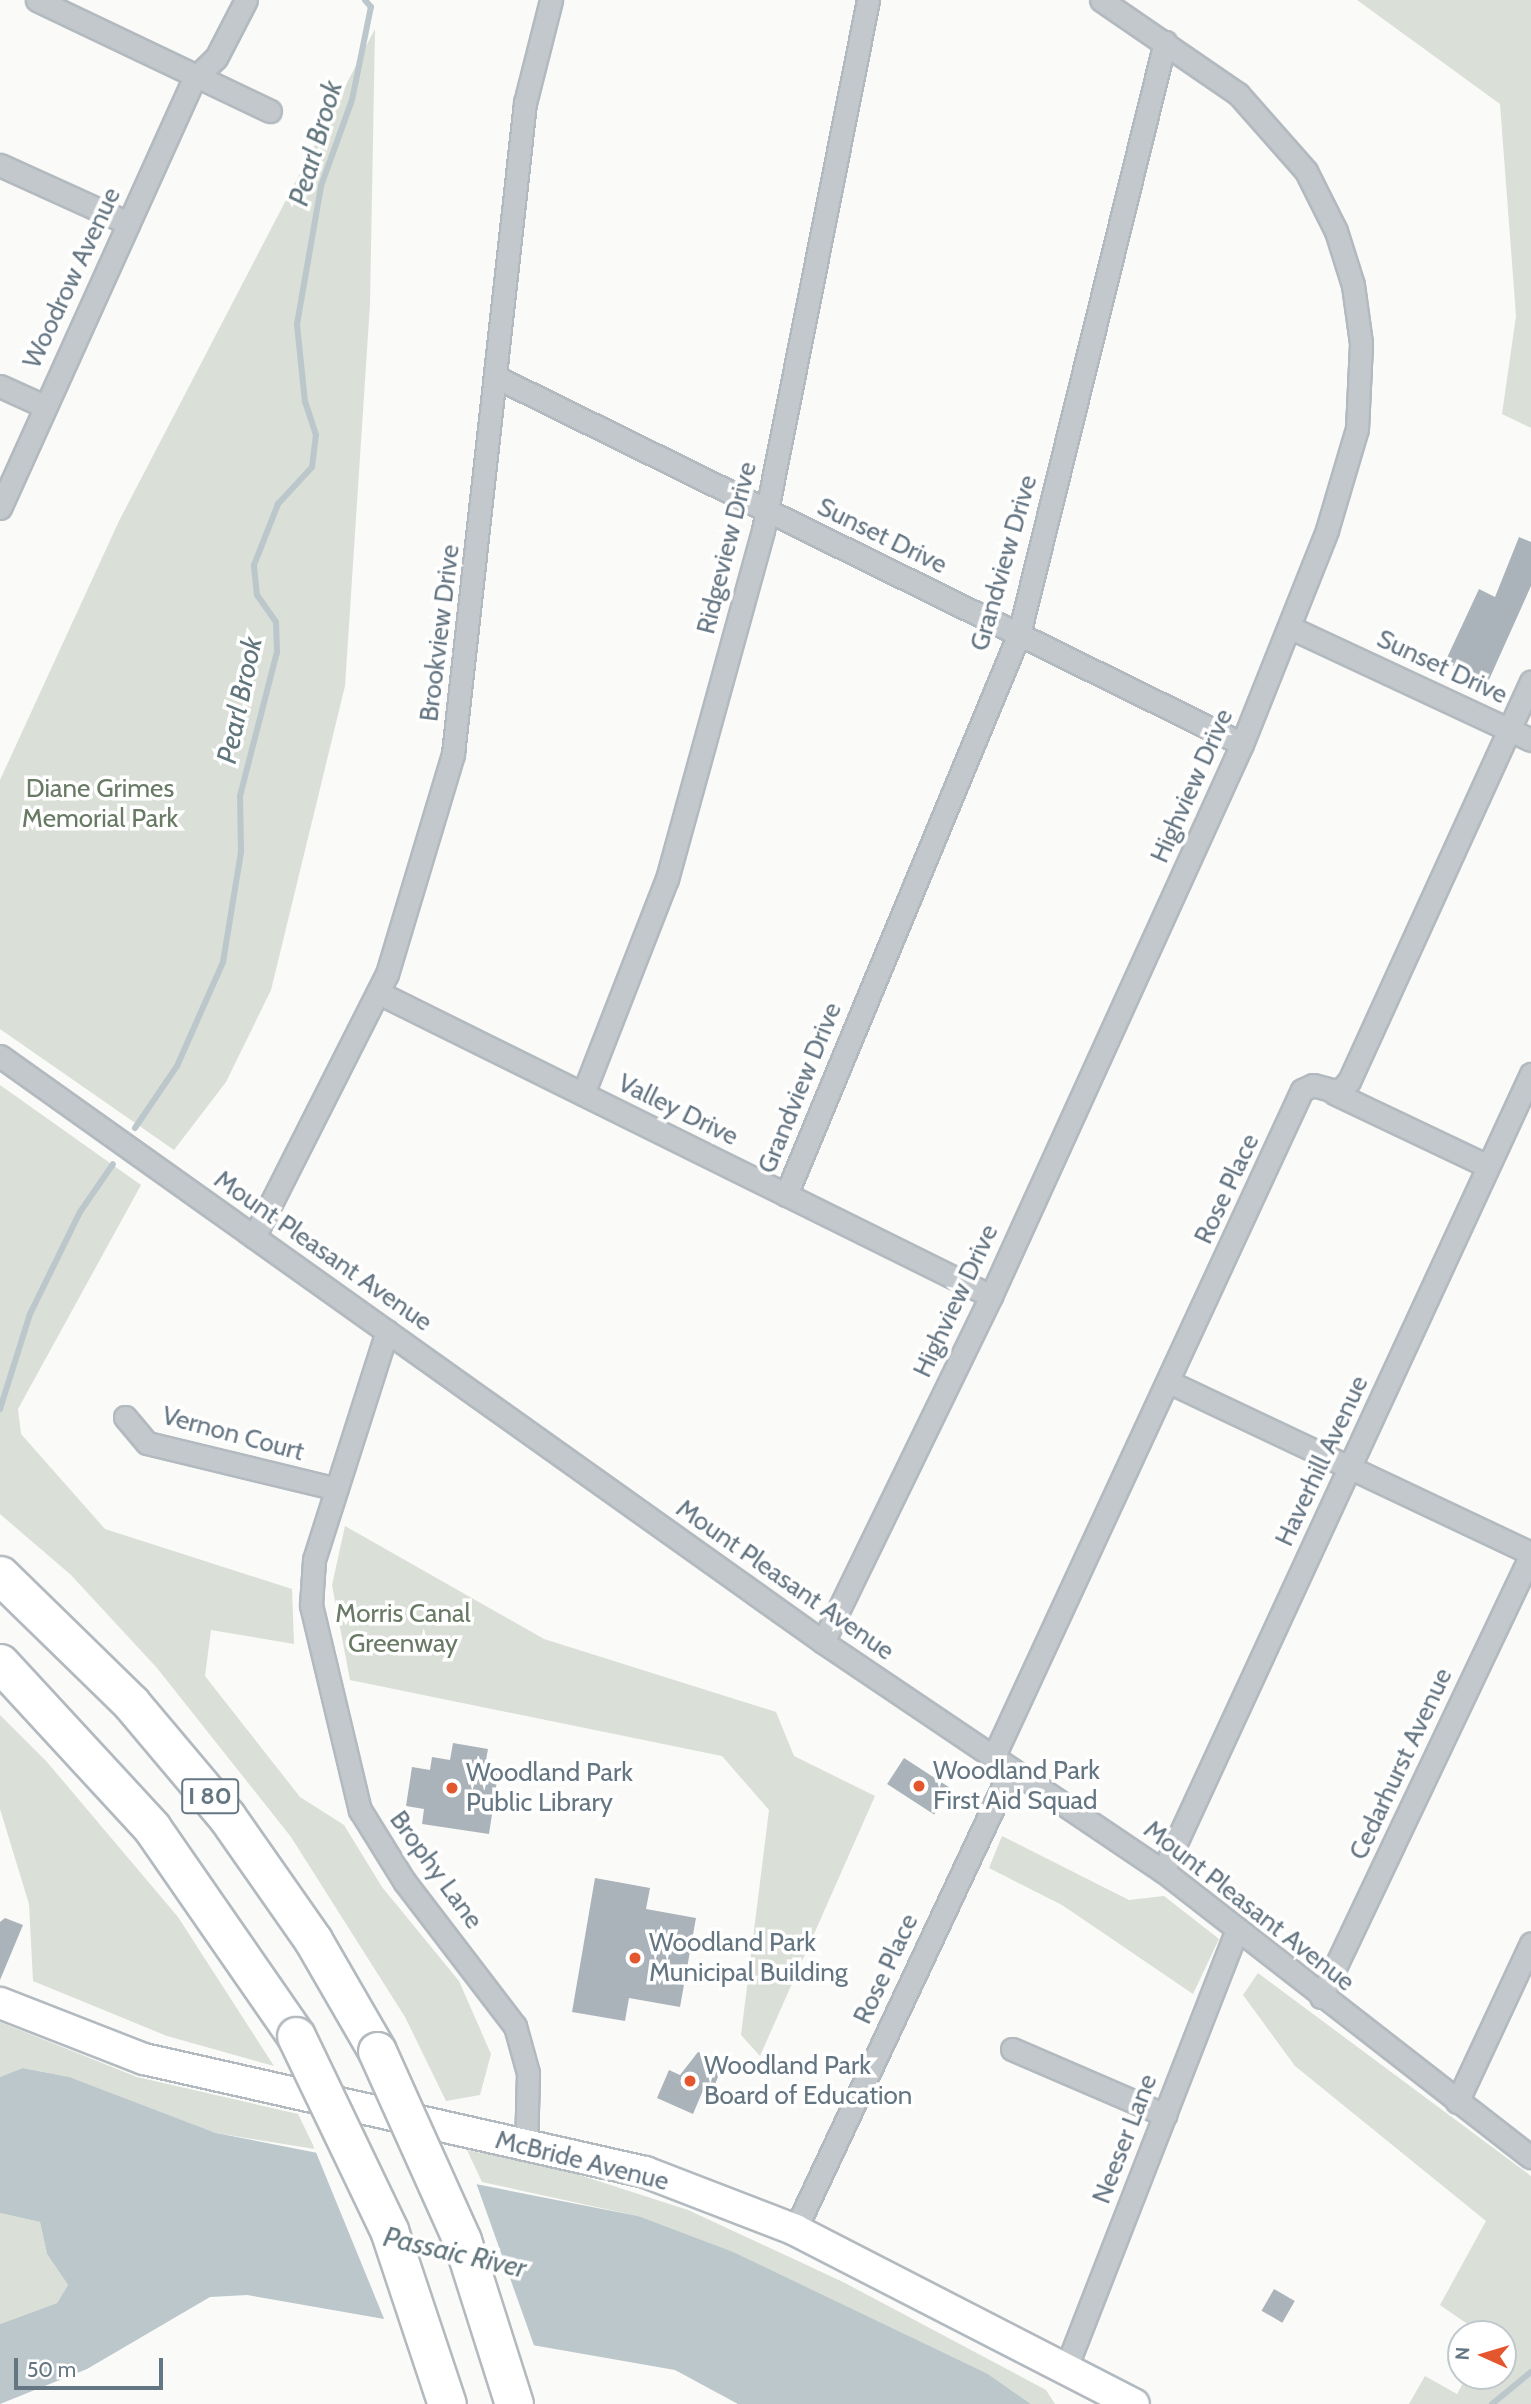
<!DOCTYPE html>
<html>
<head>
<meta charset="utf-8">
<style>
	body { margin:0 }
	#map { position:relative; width:1531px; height:2404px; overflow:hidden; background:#fafaf8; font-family:Cabin,sans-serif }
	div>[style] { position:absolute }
	.green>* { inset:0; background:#dadfd7 }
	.water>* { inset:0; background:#bbc7cb }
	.pier>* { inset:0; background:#fafaf8 }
	.stream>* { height:6px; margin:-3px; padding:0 3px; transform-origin:3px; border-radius:3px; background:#bbc7cb }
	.building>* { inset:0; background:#aab3b9; transform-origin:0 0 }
	.roads { filter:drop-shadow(2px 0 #b3babf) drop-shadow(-2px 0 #b3babf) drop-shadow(0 2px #b3babf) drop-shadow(0 -2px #b3babf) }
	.minor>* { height:21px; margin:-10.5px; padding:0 10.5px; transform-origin:10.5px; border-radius:10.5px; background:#c3c8cc }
	.secondary>* { height:30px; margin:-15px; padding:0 15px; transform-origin:15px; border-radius:15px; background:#fff }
	.motorway>* { height:37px; margin:-18.5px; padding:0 18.5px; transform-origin:18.5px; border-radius:18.5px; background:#fff }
	.bridges { filter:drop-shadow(2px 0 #b4b9bd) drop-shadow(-2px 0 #b4b9bd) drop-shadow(0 2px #b4b9bd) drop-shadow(0 -2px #b4b9bd) }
	.motorway-bridge>* { height:37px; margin:-18.5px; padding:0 18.5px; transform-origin:18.5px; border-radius:18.5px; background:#fff }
	.dots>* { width:19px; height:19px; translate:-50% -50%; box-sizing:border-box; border:4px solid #fff; border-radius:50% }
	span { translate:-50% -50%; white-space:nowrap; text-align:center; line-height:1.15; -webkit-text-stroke:7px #fff; paint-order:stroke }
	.shield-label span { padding:2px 5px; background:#fff; border:2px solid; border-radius:5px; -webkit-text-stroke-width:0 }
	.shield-label { font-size:24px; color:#657683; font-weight:700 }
	.street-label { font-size:26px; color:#657683 }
	.park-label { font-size:26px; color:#687a64 }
	.poi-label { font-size:26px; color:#657683 }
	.left { translate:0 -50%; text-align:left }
	.water-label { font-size:28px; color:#60757c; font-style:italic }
	.north { position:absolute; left:1447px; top:2320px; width:70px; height:70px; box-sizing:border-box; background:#fff; border:2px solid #c1c8cd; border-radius:50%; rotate:274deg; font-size:19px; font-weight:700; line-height:28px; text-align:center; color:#657683 }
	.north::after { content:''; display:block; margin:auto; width:24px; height:32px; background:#e4572e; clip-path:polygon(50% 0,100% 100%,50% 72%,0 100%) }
	.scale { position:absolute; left:14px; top:2358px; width:149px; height:32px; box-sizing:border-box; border:4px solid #657683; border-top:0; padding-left:9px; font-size:21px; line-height:24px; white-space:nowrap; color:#657683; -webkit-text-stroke:5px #fff; paint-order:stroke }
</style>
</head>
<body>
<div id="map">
	<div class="green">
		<div style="clip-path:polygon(1357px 0,1531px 0,1531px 428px,1502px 414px,1516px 316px,1500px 104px)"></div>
		<div style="clip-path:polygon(375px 29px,370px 304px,345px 686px,271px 990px,226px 1082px,174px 1150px,0 1029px,0 780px,119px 521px)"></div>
		<div style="clip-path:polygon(0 1085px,141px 1185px,18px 1409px,21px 1434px,105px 1529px,292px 1589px,294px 1644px,211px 1630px,205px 1676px,300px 1797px,344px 1825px,382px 1887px,459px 1981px,491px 2054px,480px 2095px,446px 2101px,405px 2017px,291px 1837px,157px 1668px,71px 1575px,0 1514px)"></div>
		<div style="clip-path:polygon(345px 1526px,544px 1639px,776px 1712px,794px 1756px,875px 1796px,760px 2056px,741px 2035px,769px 1810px,722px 1756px,350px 1680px,332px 1585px)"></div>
		<div style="clip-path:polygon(0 1715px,47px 1762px,178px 1917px,274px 2066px,167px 2036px,33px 1981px,29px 1904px,0 1809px)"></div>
		<div style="clip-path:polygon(1002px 1836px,1129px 1900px,1164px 1896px,1219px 1939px,1193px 1994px,1062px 1905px,989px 1868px)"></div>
		<div style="clip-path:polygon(1258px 1973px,1531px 2176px,1531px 2404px,1409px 2404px,1425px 2376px,1457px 2394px,1467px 2376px,1503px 2376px,1503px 2334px,1482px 2334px,1440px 2305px,1486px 2221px,1295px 2066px,1243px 1995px)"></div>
		<div style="clip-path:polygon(0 2022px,137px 2077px,298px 2114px,315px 2149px,216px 2133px,68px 2077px,24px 2068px,0 2077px)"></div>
		<div style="clip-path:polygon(467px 2150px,561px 2169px,688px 2210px,843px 2282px,1046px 2390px,1055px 2404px,1031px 2404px,988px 2374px,638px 2216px,482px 2182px)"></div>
		<div style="clip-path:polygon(0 2213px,40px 2222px,47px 2254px,68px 2285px,57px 2303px,0 2324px)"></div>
	</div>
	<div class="water">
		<div style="clip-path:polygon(23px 2068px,69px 2077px,216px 2133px,638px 2216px,733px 2252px,988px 2374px,1031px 2404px,738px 2404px,675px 2370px,247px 2295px,210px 2297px,87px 2369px,0 2404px,0 2324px,57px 2303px,68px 2285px,47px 2254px,40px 2222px,0 2213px,0 2077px)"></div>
	</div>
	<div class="pier">
		<div style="clip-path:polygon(313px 2145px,474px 2177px,536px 2351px,387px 2326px)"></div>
	</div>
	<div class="stream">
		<div style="left:135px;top:1128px;width:75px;rotate:-55.9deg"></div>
		<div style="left:177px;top:1066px;width:114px;rotate:-66.1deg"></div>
		<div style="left:223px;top:962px;width:111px;rotate:-80.7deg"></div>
		<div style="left:241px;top:852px;width:56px;rotate:-91deg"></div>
		<div style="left:240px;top:796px;width:149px;rotate:-75.6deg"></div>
		<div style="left:277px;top:652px;width:30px;rotate:-92deg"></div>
		<div style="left:276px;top:622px;width:33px;rotate:-125deg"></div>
		<div style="left:257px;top:595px;width:30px;rotate:-96deg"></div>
		<div style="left:254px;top:565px;width:66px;rotate:-68.5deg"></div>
		<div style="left:278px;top:504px;width:50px;rotate:-47.4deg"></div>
		<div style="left:312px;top:467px;width:32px;rotate:-83deg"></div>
		<div style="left:316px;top:435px;width:35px;rotate:-108deg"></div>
		<div style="left:305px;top:402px;width:78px;rotate:-95.9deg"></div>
		<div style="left:297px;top:324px;width:140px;rotate:-80.1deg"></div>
		<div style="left:321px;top:186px;width:91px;rotate:-70.2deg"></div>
		<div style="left:352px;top:100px;width:95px;rotate:-78.5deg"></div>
		<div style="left:371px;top:7px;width:9px;rotate:-131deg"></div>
		<div style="left:0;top:1409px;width:100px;rotate:-72.5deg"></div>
		<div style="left:30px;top:1314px;width:114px;rotate:-63.9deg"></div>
		<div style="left:80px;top:1212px;width:58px;rotate:-55.5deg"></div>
		<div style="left:1492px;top:2404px;width:50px;rotate:-39.4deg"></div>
	</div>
	<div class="building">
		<div style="clip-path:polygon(1519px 537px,1531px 542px,1531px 586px,1488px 682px,1445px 662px,1479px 589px,1495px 597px)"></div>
		<div style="clip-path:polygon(453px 1743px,488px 1749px,485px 1766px,499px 1768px,489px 1834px,422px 1824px,424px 1809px,406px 1806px,412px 1767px,430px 1770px,432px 1757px,450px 1760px)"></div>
		<div style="left:904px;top:1758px;width:56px;height:31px;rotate:33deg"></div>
		<div style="clip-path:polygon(595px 1878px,650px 1888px,646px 1909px,696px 1918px,680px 2007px,629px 1998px,625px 2021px,572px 2012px)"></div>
		<div style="clip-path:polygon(5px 1918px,23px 1925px,0 1980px,0 1922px)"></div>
		<div style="clip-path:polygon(698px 2052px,724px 2063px,712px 2091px,704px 2088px,693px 2114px,657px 2098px,669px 2070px,680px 2075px)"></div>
		<div style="left:1274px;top:2289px;width:24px;height:25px;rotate:30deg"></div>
	</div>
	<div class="roads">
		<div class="minor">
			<div style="left:37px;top:0;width:258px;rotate:25.5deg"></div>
			<div style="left:0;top:165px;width:141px;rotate:24.4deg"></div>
			<div style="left:496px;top:377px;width:831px;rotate:26.2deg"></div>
			<div style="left:0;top:386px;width:48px;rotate:24.4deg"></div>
			<div style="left:0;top:508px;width:471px;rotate:-65.7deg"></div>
			<div style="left:194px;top:79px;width:30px;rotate:-44deg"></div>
			<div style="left:216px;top:58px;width:65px;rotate:-62.7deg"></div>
			<div style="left:1291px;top:628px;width:265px;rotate:25deg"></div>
			<div style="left:379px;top:993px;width:683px;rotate:26.34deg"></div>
			<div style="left:0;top:1056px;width:1010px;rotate:35.45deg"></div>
			<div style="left:823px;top:1642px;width:410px;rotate:34deg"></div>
			<div style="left:1163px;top:1871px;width:466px;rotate:37.9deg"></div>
			<div style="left:1334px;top:1093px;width:170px;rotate:25.4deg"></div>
			<div style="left:583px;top:1094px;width:231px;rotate:-68.7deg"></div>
			<div style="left:667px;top:879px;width:362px;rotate:-74.6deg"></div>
			<div style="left:763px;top:530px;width:540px;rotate:-78.79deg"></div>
			<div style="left:786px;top:1195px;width:607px;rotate:-67.45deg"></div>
			<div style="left:1019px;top:634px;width:610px;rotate:-76.15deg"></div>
			<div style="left:254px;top:1237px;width:295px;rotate:-63.2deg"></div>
			<div style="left:387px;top:974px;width:230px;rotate:-73.3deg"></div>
			<div style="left:453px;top:754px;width:655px;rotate:-83.69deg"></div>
			<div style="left:525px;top:103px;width:106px;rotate:-75.8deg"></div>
			<div style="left:387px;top:1331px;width:240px;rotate:107.7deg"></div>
			<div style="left:314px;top:1560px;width:45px;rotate:93.8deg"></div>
			<div style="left:311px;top:1605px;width:211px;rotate:76.6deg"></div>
			<div style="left:360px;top:1810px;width:84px;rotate:58.2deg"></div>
			<div style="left:404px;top:1881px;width:183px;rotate:52.6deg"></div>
			<div style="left:515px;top:2026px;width:49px;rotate:74.5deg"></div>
			<div style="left:528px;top:2073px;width:74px;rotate:91.5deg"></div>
			<div style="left:1169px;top:1382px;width:400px;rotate:25.3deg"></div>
			<div style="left:125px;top:1417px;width:34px;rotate:50deg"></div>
			<div style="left:147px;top:1443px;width:195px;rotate:13.6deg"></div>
			<div style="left:823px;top:1642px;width:385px;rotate:-64.1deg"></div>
			<div style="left:991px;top:1296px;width:606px;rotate:-65.55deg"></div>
			<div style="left:1242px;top:744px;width:230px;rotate:-68.3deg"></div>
			<div style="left:1327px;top:530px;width:105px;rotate:-73.5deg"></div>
			<div style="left:1357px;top:429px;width:86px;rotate:-87.3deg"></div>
			<div style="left:1361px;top:343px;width:59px;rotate:-97.9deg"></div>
			<div style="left:1353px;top:285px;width:57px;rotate:-107.5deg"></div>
			<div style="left:1336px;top:231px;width:67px;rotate:-116.6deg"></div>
			<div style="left:1306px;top:171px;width:103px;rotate:-131.4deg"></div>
			<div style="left:1238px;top:94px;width:166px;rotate:-145.5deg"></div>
			<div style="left:993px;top:1758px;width:736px;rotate:-65.18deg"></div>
			<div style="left:1302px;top:1090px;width:12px;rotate:-24deg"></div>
			<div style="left:1313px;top:1085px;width:27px;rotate:15deg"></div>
			<div style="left:1339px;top:1092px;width:15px;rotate:-48deg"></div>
			<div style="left:1349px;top:1081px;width:439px;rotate:-65.5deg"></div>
			<div style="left:1163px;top:1871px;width:878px;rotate:-65.22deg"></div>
			<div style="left:1321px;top:1997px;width:489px;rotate:-64.6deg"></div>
			<div style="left:1012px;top:2049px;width:167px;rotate:23.3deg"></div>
			<div style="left:1457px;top:2102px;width:175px;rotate:-65deg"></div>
			<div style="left:795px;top:2230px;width:509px;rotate:-64.89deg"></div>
			<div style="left:1066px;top:2368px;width:470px;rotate:-68.7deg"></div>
		</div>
		<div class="secondary">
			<div style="left:0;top:2003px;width:155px;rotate:21.3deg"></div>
			<div style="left:144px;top:2059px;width:514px;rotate:12.71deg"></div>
			<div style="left:645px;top:2172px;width:161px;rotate:21.1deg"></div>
			<div style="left:795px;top:2230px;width:381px;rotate:27.2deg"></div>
		</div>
		<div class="motorway">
			<div style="left:0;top:1575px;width:183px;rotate:44.3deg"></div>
			<div style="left:131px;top:1703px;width:149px;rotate:49.9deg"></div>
			<div style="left:227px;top:1817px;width:150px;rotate:55deg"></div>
			<div style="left:313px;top:1940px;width:128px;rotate:60deg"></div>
			<div style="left:0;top:1663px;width:224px;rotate:47.3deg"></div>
			<div style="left:152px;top:1828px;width:253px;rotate:55.3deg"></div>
		</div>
	</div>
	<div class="bridges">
		<div class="motorway-bridge">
			<div style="left:296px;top:2036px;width:215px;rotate:64.4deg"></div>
			<div style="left:389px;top:2230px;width:183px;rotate:71.6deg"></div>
			<div style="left:377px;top:2051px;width:207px;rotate:65.8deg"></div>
			<div style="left:462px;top:2240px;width:172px;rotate:72.4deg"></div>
		</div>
	</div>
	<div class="dots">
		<div style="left:919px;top:1786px;background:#e4572e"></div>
		<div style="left:452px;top:1788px;background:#e4572e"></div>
		<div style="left:635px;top:1958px;background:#e4572e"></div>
		<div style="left:690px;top:2081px;background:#e4572e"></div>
	</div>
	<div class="shield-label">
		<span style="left:210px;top:1796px">I 80</span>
	</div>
	<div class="street-label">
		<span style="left:72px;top:278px;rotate:-65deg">Woodrow Avenue</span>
		<span style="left:882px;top:536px;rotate:26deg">Sunset Drive</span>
		<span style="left:727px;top:548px;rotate:-76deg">Ridgeview Drive</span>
		<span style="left:1004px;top:563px;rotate:-74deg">Grandview Drive</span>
		<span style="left:440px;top:633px;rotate:-83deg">Brookview Drive</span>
		<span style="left:1442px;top:667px;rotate:25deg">Sunset Drive</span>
		<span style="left:1192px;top:786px;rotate:-66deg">Highview Drive</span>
		<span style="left:800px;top:1088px;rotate:-68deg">Grandview Drive</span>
		<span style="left:678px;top:1110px;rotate:26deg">Valley Drive</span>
		<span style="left:1227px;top:1189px;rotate:-65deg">Rose Place</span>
		<span style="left:323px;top:1251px;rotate:35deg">Mount Pleasant Avenue</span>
		<span style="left:956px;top:1301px;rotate:-65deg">Highview Drive</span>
		<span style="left:233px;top:1434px;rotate:15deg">Vernon Court</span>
		<span style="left:1322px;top:1461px;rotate:-65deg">Haverhill Avenue</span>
		<span style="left:785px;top:1580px;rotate:35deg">Mount Pleasant Avenue</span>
		<span style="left:1401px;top:1764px;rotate:-65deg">Cedarhurst Avenue</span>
		<span style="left:436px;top:1870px;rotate:54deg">Brophy Lane</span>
		<span style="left:1249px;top:1906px;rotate:38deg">Mount Pleasant Avenue</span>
		<span style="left:886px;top:1969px;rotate:-65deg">Rose Place</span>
		<span style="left:1125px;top:2139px;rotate:-69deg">Neeser Lane</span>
		<span style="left:582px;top:2161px;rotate:14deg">McBride Avenue</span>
	</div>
	<div class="park-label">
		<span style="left:100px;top:804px">Diane Grimes<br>Memorial Park</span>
		<span style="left:403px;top:1629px">Morris Canal<br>Greenway</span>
	</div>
	<div class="poi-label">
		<span class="left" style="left:933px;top:1786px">Woodland Park<br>First Aid Squad</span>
		<span class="left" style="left:466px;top:1788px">Woodland Park<br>Public Library</span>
		<span class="left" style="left:649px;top:1958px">Woodland Park<br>Municipal Building</span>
		<span class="left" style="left:704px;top:2081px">Woodland Park<br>Board of Education</span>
	</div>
	<div class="water-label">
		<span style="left:315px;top:143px;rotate:-74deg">Pearl Brook</span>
		<span style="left:239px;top:700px;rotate:-78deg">Pearl Brook</span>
		<span style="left:455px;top:2252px;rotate:13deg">Passaic River</span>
	</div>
	<div class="north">N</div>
	<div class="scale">50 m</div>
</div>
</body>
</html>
